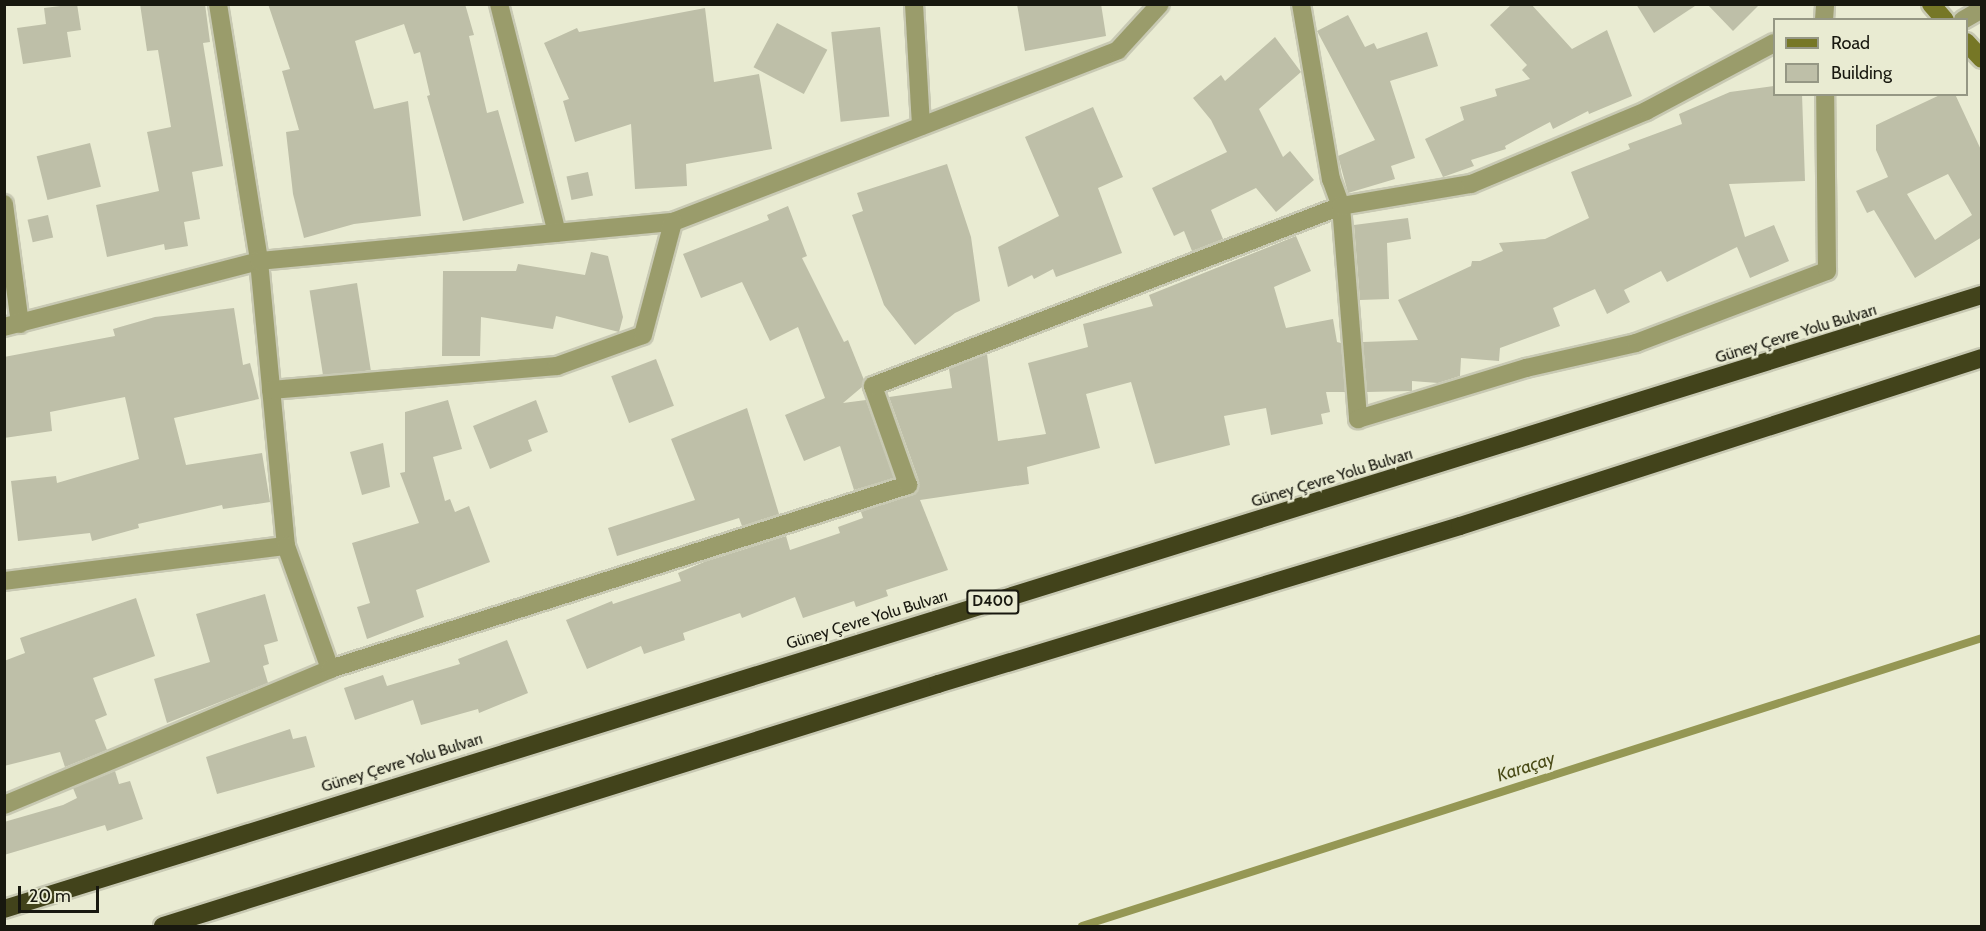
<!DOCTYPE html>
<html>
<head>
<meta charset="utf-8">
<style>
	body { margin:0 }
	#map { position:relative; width:1986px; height:931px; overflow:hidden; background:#e9ebd2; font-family:Cabin,sans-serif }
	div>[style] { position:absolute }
	.stream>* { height:8px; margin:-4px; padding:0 4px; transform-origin:4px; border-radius:4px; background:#959754 }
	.building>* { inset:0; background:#bebfa8; transform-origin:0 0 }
	.roads { filter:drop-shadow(2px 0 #c8c9b3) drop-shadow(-2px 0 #c8c9b3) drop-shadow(0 2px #c8c9b3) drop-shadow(0 -2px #c8c9b3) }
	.street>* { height:18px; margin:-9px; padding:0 9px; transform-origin:9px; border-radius:9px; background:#9a9c6b }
	.secondary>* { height:18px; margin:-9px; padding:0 9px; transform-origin:9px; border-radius:9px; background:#767726 }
	.highway>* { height:18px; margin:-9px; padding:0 9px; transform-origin:9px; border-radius:9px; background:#42431b }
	span { translate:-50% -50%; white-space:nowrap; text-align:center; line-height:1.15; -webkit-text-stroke:5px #e9ebd2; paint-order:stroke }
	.shield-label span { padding:2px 4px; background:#e9ebd2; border:2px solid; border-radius:4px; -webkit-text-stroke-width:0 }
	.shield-label { font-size:15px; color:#18180f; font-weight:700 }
	.street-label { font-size:16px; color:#18180f }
	.water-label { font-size:18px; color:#494a16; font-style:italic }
	.frame { position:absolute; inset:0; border:6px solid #18180f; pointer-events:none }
	.legend { position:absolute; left:1773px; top:18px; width:195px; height:78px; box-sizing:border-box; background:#e9ebd2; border:2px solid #959784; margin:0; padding:8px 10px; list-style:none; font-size:18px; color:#18180f }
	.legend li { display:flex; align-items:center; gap:12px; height:30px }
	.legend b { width:30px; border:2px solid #959784 }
	.scale { position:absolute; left:18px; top:886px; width:81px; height:27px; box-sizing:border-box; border:3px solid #18180f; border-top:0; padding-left:8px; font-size:18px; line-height:21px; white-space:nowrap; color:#18180f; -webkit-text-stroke:4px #e9ebd2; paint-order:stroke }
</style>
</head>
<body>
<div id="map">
	<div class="stream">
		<div style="left:1082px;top:926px;width:945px;rotate:-17.74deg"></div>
	</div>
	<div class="building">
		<div style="clip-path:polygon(77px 4px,81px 30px,67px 32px,71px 57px,23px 64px,17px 28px,46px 24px,44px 8px)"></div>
		<div style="clip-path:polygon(140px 4px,205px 4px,210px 42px,203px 43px,223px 166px,192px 172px,200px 219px,184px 222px,188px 246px,165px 250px,164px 244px,107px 257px,96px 205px,159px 191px,147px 132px,171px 127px,158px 50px,147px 51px)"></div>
		<div style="clip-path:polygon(268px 4px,465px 4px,474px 35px,469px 36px,487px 113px,498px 110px,524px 203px,463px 221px,427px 96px,430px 95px,420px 52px,414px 54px,404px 24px,355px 41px,374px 109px,408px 101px,421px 216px,354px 224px,304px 238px,293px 194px,286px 132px,299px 130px,282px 71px,290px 69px)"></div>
		<div style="clip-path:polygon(1017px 4px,1101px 4px,1106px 36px,1025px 51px)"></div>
		<div style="clip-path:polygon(1512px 4px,1531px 4px,1572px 49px,1607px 30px,1632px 96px,1589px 114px,1588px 111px,1553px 129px,1550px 122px,1505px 146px,1506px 149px,1471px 160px,1474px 166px,1443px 177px,1425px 139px,1464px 120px,1460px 107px,1497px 96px,1495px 89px,1530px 79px,1522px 70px,1527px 65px,1490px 25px)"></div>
		<div style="clip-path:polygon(1636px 4px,1698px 4px,1654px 33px)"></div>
		<div style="clip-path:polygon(1707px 4px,1760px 4px,1733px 31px)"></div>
		<div style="clip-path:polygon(705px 8px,714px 82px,759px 74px,772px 149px,686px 164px,687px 186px,635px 189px,631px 124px,575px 142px,563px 101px,569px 99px,544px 43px,577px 28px,579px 32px)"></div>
		<div style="clip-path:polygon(1348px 15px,1365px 47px,1374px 43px,1377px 49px,1427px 32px,1438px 66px,1390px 81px,1415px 158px,1391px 166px,1395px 179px,1348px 193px,1338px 156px,1375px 140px,1317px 31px)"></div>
		<div style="left:777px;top:23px;width:57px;height:50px;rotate:28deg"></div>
		<div style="left:880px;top:27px;width:90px;height:49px;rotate:84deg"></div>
		<div style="clip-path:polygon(1275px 37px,1301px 72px,1259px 109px,1283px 157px,1290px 151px,1314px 180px,1276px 212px,1256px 188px,1211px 210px,1223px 239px,1192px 251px,1184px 231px,1174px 236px,1152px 188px,1227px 152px,1211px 120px,1193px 98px,1221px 75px,1225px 81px)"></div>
		<div style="clip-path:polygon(1774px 86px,1774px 94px,1802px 94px,1805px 181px,1729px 184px,1745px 237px,1774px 225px,1789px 261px,1750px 278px,1737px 247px,1667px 282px,1661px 271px,1624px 290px,1630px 302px,1607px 314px,1595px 289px,1553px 308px,1560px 326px,1500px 348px,1499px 361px,1461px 358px,1460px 376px,1438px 383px,1412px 381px,1412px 391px,1367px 392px,1363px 342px,1418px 340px,1398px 300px,1471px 266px,1472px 261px,1480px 261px,1503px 251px,1499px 243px,1545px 239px,1589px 218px,1571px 172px,1630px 149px,1628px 144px,1682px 124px,1679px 114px,1730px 92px)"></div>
		<div style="clip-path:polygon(evenodd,1942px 94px,1955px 94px,1982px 152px,1982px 237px,1915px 278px,1874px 210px,1867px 213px,1856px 191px,1888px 177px,1876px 150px,1876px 125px,1942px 94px,1948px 174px,1972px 215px,1935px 240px,1907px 194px,1948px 174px)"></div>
		<div style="clip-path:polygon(1093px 107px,1123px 177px,1098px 188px,1122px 253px,1056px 277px,1053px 269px,1034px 279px,1032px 275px,1008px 287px,998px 247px,1059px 216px,1025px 137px)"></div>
		<div style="left:90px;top:143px;width:45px;height:55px;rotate:76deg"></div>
		<div style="clip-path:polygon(947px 164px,971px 237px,980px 301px,955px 313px,915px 345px,884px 305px,852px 215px,863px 211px,857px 193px)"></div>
		<div style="left:588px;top:172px;width:24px;height:22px;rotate:78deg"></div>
		<div style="clip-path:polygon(788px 206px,807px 256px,802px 258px,844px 342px,848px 340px,864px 380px,862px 387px,843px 403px,866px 400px,894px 478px,854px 490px,840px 446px,804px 461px,785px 415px,825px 398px,798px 327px,770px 341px,742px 282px,701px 298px,683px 254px,769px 220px,767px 215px)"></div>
		<div style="left:48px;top:215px;width:23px;height:21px;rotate:77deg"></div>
		<div style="clip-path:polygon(1408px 218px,1411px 239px,1387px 243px,1389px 299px,1360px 300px,1354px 225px)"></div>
		<div style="clip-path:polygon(1296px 236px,1311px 271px,1274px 287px,1286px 328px,1333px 319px,1337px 342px,1341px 343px,1345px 392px,1326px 392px,1330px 412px,1321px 414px,1323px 424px,1271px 435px,1266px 408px,1224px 416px,1230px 445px,1155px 464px,1131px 382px,1086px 394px,1100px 448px,1027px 467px,1029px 484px,920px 500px,948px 570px,886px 590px,888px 596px,856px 607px,854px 601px,803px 618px,795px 597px,742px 618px,740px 613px,683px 633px,685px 640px,644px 654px,641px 646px,587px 669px,566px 620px,612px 601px,613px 604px,681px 581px,678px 573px,704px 562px,786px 536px,790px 550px,840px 533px,838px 527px,863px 518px,861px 512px,916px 493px,919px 481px,889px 397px,952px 388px,949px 369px,987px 354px,998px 441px,1046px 434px,1028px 363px,1088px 347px,1083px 324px,1153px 306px,1149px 295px)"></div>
		<div style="clip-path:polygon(591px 252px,608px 256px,623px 317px,619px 332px,556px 316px,553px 329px,481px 317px,480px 356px,442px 356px,443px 271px,516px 271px,518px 264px,585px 275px)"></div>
		<div style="left:357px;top:283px;width:88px;height:48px;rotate:81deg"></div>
		<div style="clip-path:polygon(234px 308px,243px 365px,250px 363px,259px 399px,174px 418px,186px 465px,262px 453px,270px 502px,223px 509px,222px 505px,138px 524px,139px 528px,92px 541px,90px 533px,18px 541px,11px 481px,56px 476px,57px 483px,139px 459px,125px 397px,50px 412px,52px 431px,4px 438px,4px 357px,115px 336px,113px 329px,155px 317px)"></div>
		<div style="left:656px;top:359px;width:50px;height:48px;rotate:69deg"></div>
		<div style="clip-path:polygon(448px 400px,462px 449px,433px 457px,445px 501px,450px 499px,455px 512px,469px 506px,490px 562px,416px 590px,424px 617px,367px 639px,357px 607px,370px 603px,352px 543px,419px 523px,400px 473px,405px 472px,405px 412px)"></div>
		<div style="clip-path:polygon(536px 400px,548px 432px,528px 440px,532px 451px,490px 469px,473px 426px)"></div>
		<div style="clip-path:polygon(747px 408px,779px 514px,742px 526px,739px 518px,617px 556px,608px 528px,695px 500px,671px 439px)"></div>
		<div style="clip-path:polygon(383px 443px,390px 487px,362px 495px,350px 452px)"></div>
		<div style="clip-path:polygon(265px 594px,278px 641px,264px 645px,269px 664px,263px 666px,268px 683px,167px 723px,154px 679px,210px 662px,196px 614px)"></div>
		<div style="clip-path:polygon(136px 598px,155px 656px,93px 678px,107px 715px,95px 720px,107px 750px,65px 767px,60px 752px,4px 766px,4px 661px,25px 653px,20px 638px)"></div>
		<div style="clip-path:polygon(507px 640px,528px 693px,479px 713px,478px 709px,421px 725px,413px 700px,355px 720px,344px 688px,383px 675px,387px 686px,460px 664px,458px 659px)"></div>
		<div style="clip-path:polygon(290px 729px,293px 739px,306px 736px,315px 767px,217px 794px,206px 757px)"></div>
		<div style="clip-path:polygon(115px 771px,119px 784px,130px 781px,143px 819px,107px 831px,105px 825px,4px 855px,4px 822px,63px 805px,77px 798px,73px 788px)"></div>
	</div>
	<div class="roads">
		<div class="street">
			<div style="left:218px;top:4px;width:260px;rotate:80.9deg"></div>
			<div style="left:259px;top:261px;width:286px;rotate:84.6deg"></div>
			<div style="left:499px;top:4px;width:236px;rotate:75.8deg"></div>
			<div style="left:914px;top:4px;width:122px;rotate:86.7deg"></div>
			<div style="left:1301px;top:4px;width:178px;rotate:80.3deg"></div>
			<div style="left:1331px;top:179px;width:29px;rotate:70deg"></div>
			<div style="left:1341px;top:206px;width:214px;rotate:85.4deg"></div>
			<div style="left:1358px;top:419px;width:176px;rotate:-16.9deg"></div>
			<div style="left:1526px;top:368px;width:113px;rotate:-12.8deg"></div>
			<div style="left:1636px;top:343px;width:204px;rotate:-20.7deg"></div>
			<div style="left:1827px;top:271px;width:177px;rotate:-90.6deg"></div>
			<div style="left:1824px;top:20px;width:16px;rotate:-86deg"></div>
			<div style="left:1963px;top:20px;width:22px;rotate:-30deg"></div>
			<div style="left:4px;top:204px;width:121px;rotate:82.4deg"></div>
			<div style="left:4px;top:327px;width:263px;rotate:-14.5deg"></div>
			<div style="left:259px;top:261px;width:416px;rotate:-5.4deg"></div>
			<div style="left:673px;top:222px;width:477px;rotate:-21.1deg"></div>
			<div style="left:1118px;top:50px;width:62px;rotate:-47.6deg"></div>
			<div style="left:271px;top:390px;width:287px;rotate:-4.8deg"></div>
			<div style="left:557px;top:366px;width:91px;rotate:-19.8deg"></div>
			<div style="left:643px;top:335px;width:117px;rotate:-75.1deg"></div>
			<div style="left:4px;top:581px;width:284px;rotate:-7.1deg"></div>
			<div style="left:286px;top:546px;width:131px;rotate:70.3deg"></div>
			<div style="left:4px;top:805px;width:353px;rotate:-22.6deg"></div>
			<div style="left:330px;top:669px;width:607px;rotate:-17.66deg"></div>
			<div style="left:908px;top:485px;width:105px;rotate:-109.5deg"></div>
			<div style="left:873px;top:386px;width:501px;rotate:-21.04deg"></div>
			<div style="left:1341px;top:206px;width:132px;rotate:-9.6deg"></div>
			<div style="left:1471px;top:184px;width:190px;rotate:-22.6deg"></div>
			<div style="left:1646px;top:111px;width:145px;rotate:-28deg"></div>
		</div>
		<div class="secondary">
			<div style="left:1931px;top:4px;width:21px;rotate:49deg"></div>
			<div style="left:1966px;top:42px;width:23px;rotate:47deg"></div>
		</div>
		<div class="highway">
			<div style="left:4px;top:909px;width:2071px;rotate:-17.25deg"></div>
			<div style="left:163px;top:926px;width:812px;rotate:-17.34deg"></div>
			<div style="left:938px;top:684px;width:545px;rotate:-16.84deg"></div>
			<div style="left:1460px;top:526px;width:548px;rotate:-17.84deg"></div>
		</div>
	</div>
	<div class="shield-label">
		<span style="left:993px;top:602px">D400</span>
	</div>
	<div class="street-label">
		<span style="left:1796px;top:334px;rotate:-17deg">Güney Çevre Yolu Bulvarı</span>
		<span style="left:1332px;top:478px;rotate:-17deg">Güney Çevre Yolu Bulvarı</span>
		<span style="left:867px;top:620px;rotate:-17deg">Güney Çevre Yolu Bulvarı</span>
		<span style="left:402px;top:763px;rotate:-17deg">Güney Çevre Yolu Bulvarı</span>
	</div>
	<div class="water-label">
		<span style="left:1526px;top:767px;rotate:-18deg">Karaçay</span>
	</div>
	<div class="frame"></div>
	<ul class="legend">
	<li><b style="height:8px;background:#767726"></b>Road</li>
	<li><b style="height:16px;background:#bebfa8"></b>Building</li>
	</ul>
	<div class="scale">20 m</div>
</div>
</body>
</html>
